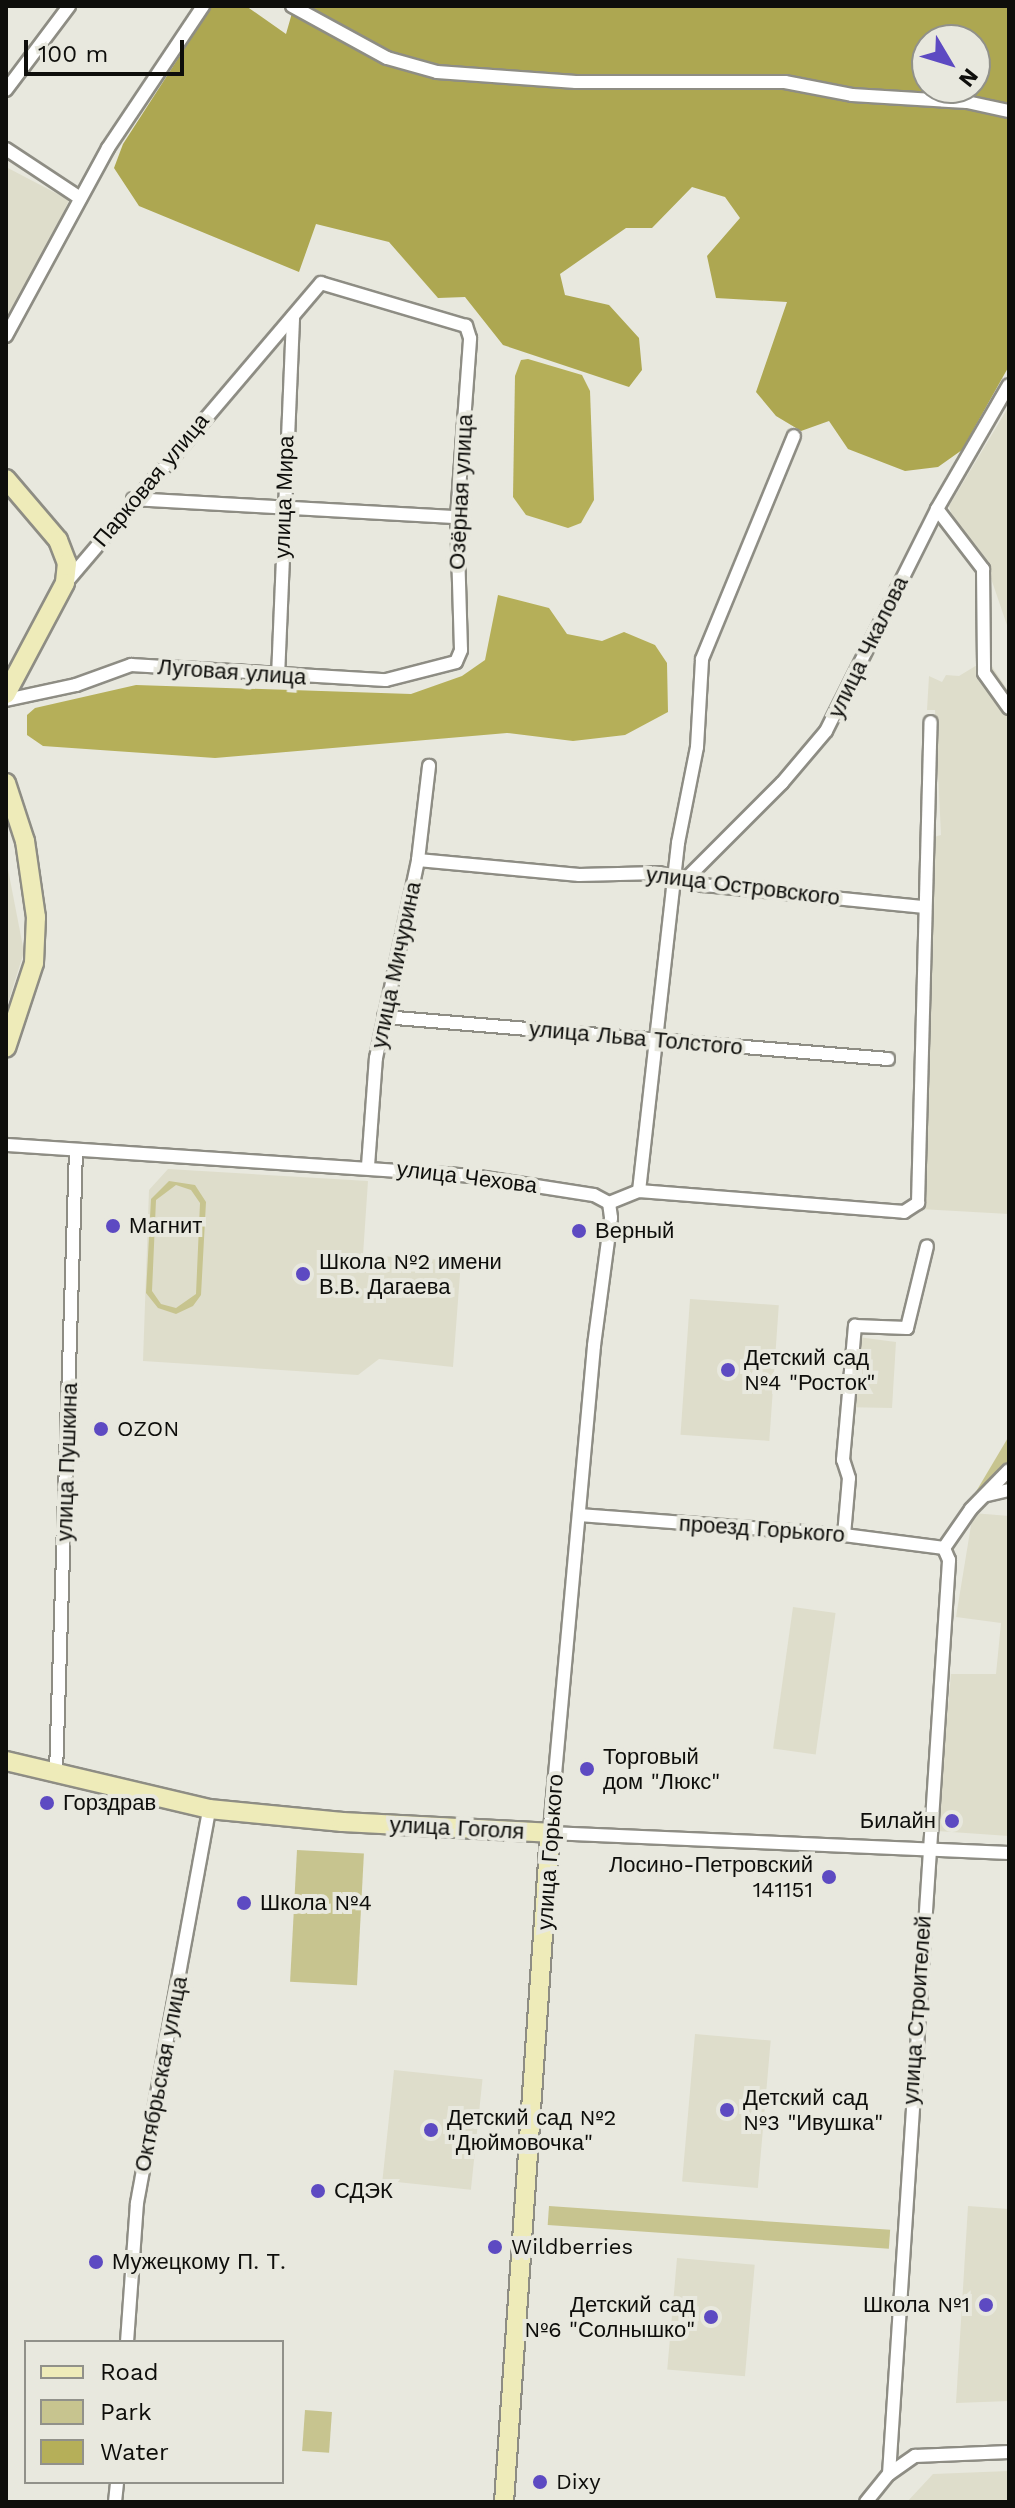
<!DOCTYPE html>
<html>
<head>
<meta charset="utf-8">
<style>
	body { margin:0 }
	#map { position:relative; width:1015px; height:2508px; overflow:hidden; background:#e8e8de; font-family:"Work Sans",sans-serif }
	div>[style] { position:absolute }
	.built>* { inset:0; background:#deddcb; transform-origin:0 0 }
	.green>* { inset:0; background:#c7c48f; transform-origin:0 0 }
	.forest>* { inset:0; background:#ada751 }
	.water>* { inset:0; background:#b5af59 }
	.roads { filter:drop-shadow(2px 0 #8e8d84) drop-shadow(-2px 0 #8e8d84) drop-shadow(0 2px #8e8d84) drop-shadow(0 -2px #8e8d84) }
	.street>* { height:12px; margin:-6px; padding:0 6px; transform-origin:6px; border-radius:6px; background:#fff }
	.secondary>* { height:18px; margin:-9px; padding:0 9px; transform-origin:9px; border-radius:9px; background:#eeebb9 }
	.dots>* { width:22px; height:22px; translate:-50% -50%; box-sizing:border-box; border:4px solid #e8e8de; border-radius:50% }
	span { translate:-50% -50%; white-space:nowrap; text-align:center; line-height:1.15; -webkit-text-stroke:8px #e8e8de; paint-order:stroke }
	.street-label { font-size:22px; color:#0e0e0b }
	.poi-label { font-size:22px; color:#0e0e0b }
	.left { translate:0 -50%; text-align:left }
	.right { translate:-100% -50%; text-align:right }
	.frame { position:absolute; inset:0; border:8px solid #0e0e0b; pointer-events:none }
	.legend { position:absolute; left:24px; top:2340px; width:260px; height:144px; box-sizing:border-box; background:#e8e8de; border:2px solid #91918a; margin:0; padding:10px 14px; list-style:none; font-size:24px; color:#0e0e0b }
	.legend li { display:flex; align-items:center; gap:16px; height:40px }
	.legend b { width:40px; border:2px solid #91918a }
	.north { position:absolute; left:911px; top:24px; width:80px; height:80px; box-sizing:border-box; background:#e8e8de; border:2px solid #91918a; border-radius:50%; rotate:128deg; font-size:22px; font-weight:700; line-height:32px; text-align:center; color:#0e0e0b }
	.north::after { content:''; display:block; margin:auto; width:28px; height:36px; background:#5d4ac2; clip-path:polygon(50% 0,100% 100%,50% 72%,0 100%) }
	.scale { position:absolute; left:24px; top:40px; width:160px; height:36px; box-sizing:border-box; border:4px solid #0e0e0b; border-top:0; padding-left:10px; font-size:24px; line-height:28px; white-space:nowrap; color:#0e0e0b; -webkit-text-stroke:6px #e8e8de; paint-order:stroke }
</style>
</head>
<body>
<div id="map">
	<div class="built">
		<div style="clip-path:polygon(6px 167px,69px 200px,26px 294px,6px 323px)"></div>
		<div style="clip-path:polygon(1009px 406px,1009px 631px,983px 555px,954px 522px,949px 506px)"></div>
		<div style="clip-path:polygon(987px 659px,1009px 692px,1009px 1214px,920px 1209px,929px 910px,934px 837px,941px 835px,935px 710px,927px 710px,929px 676px,942px 682px,946px 675px,959px 676px)"></div>
		<div style="clip-path:polygon(6px 859px,24px 952px,6px 1009px)"></div>
		<div style="clip-path:polygon(168px 1169px,368px 1181px,363px 1255px,461px 1261px,453px 1367px,379px 1359px,358px 1375px,143px 1361px,149px 1190px)"></div>
		<div style="left:690px;top:1299px;width:89px;height:136px;rotate:4deg"></div>
		<div style="clip-path:polygon(850px 1336px,896px 1342px,892px 1408px,841px 1407px)"></div>
		<div style="clip-path:polygon(973px 1513px,1009px 1516px,1009px 1836px,937px 1831px,951px 1674px,996px 1674px,1001px 1623px,956px 1617px)"></div>
		<div style="left:793px;top:1607px;width:43px;height:143px;rotate:8deg"></div>
		<div style="left:695px;top:2034px;width:76px;height:148px;rotate:5deg"></div>
		<div style="left:394px;top:2070px;width:89px;height:111px;rotate:6deg"></div>
		<div style="clip-path:polygon(968px 2206px,1009px 2209px,1009px 2401px,956px 2403px)"></div>
		<div style="left:677px;top:2258px;width:78px;height:112px;rotate:5deg"></div>
		<div style="clip-path:polygon(1009px 2471px,1009px 2502px,907px 2502px,933px 2474px)"></div>
	</div>
	<div class="green">
		<div style="clip-path:polygon(evenodd,169px 1181px,195px 1185px,206px 1202px,201px 1295px,193px 1306px,176px 1314px,158px 1308px,146px 1293px,151px 1199px,169px 1181px,176px 1185px,191px 1190px,200px 1203px,196px 1294px,176px 1308px,161px 1304px,152px 1291px,156px 1200px,176px 1185px)"></div>
		<div style="clip-path:polygon(1009px 1436px,1009px 1492px,971px 1500px)"></div>
		<div style="left:297px;top:1850px;width:67px;height:132px;rotate:3deg"></div>
		<div style="left:549px;top:2206px;width:342px;height:19px;rotate:4deg"></div>
		<div style="left:305px;top:2410px;width:27px;height:41px;rotate:4deg"></div>
	</div>
	<div class="forest">
		<div style="clip-path:polygon(evenodd,212px 6px,246px 6px,286px 34px,294px 6px,1007px 6px,1009px 366px,962px 450px,938px 467px,905px 471px,848px 449px,829px 421px,801px 431px,776px 416px,756px 392px,787px 302px,716px 298px,707px 256px,740px 218px,725px 197px,692px 187px,652px 228px,626px 228px,560px 274px,565px 295px,609px 305px,639px 338px,642px 370px,629px 387px,503px 345px,465px 297px,438px 298px,389px 242px,316px 224px,299px 272px,139px 206px,114px 168px,123px 144px,212px 6px,927px 40px,975px 40px,975px 88px,927px 88px,927px 40px)"></div>
	</div>
	<div class="water">
		<div style="clip-path:polygon(528px 359px,582px 375px,590px 391px,594px 500px,581px 523px,568px 528px,526px 515px,513px 497px,515px 376px,521px 360px)"></div>
		<div style="clip-path:polygon(498px 595px,549px 608px,567px 634px,602px 641px,624px 632px,655px 645px,667px 663px,668px 712px,625px 735px,573px 741px,507px 733px,215px 758px,43px 746px,27px 735px,27px 715px,35px 708px,136px 685px,411px 694px,462px 676px,485px 660px)"></div>
	</div>
	<div class="roads">
		<div class="street">
			<div style="left:292px;top:6px;width:108px;rotate:28.7deg"></div>
			<div style="left:387px;top:58px;width:52px;rotate:15.6deg"></div>
			<div style="left:437px;top:72px;width:139px;rotate:4.1deg"></div>
			<div style="left:576px;top:82px;width:209px"></div>
			<div style="left:785px;top:82px;width:68px;rotate:11deg"></div>
			<div style="left:852px;top:95px;width:115px;rotate:3.5deg"></div>
			<div style="left:967px;top:102px;width:43px;rotate:12.1deg"></div>
			<div style="left:6px;top:90px;width:105px;rotate:-53.1deg"></div>
			<div style="left:6px;top:149px;width:89px;rotate:33.5deg"></div>
			<div style="left:6px;top:336px;width:214px;rotate:-61.5deg"></div>
			<div style="left:108px;top:148px;width:171px;rotate:-56.2deg"></div>
			<div style="left:133px;top:499px;width:324px;rotate:3.2deg"></div>
			<div style="left:937px;top:509px;width:76px;rotate:52.5deg"></div>
			<div style="left:983px;top:569px;width:104px;rotate:89.4deg"></div>
			<div style="left:984px;top:673px;width:43px;rotate:54.5deg"></div>
			<div style="left:278px;top:677px;width:361px;rotate:-87.6deg"></div>
			<div style="left:6px;top:700px;width:72px;rotate:-12.1deg"></div>
			<div style="left:76px;top:685px;width:59px;rotate:-20deg"></div>
			<div style="left:131px;top:665px;width:255px;rotate:3.4deg"></div>
			<div style="left:386px;top:680px;width:72px;rotate:-14.4deg"></div>
			<div style="left:456px;top:662px;width:13px;rotate:-67deg"></div>
			<div style="left:461px;top:650px;width:133px;rotate:-91.7deg"></div>
			<div style="left:457px;top:517px;width:179px;rotate:-85.8deg"></div>
			<div style="left:470px;top:338px;width:13px;rotate:-108deg"></div>
			<div style="left:466px;top:326px;width:151px;rotate:-163.5deg"></div>
			<div style="left:321px;top:283px;width:392px;rotate:130.4deg"></div>
			<div style="left:418px;top:860px;width:162px;rotate:5.3deg"></div>
			<div style="left:579px;top:875px;width:80px;rotate:-1.4deg"></div>
			<div style="left:659px;top:873px;width:46px;rotate:15.3deg"></div>
			<div style="left:703px;top:885px;width:222px;rotate:5.7deg"></div>
			<div style="left:686px;top:879px;width:136px;rotate:-45deg"></div>
			<div style="left:782px;top:783px;width:68px;rotate:-49.8deg"></div>
			<div style="left:826px;top:731px;width:248px;rotate:-63.4deg"></div>
			<div style="left:937px;top:509px;width:143px;rotate:-59.9deg"></div>
			<div style="left:384px;top:1017px;width:506px;rotate:4.76deg"></div>
			<div style="left:6px;top:1145px;width:467px;rotate:3.8deg"></div>
			<div style="left:472px;top:1176px;width:123px;rotate:8.9deg"></div>
			<div style="left:594px;top:1195px;width:17px;rotate:28deg"></div>
			<div style="left:368px;top:1166px;width:108px;rotate:-85.8deg"></div>
			<div style="left:376px;top:1058px;width:202px;rotate:-78deg"></div>
			<div style="left:418px;top:860px;width:95px;rotate:-83.3deg"></div>
			<div style="left:639px;top:1191px;width:350px;rotate:-83.6deg"></div>
			<div style="left:678px;top:843px;width:98px;rotate:-78.8deg"></div>
			<div style="left:697px;top:747px;width:88px;rotate:-86.7deg"></div>
			<div style="left:702px;top:659px;width:241px;rotate:-67.6deg"></div>
			<div style="left:609px;top:1203px;width:15px;rotate:82deg"></div>
			<div style="left:611px;top:1218px;width:129px;rotate:97.6deg"></div>
			<div style="left:594px;top:1346px;width:489px;rotate:95.2deg"></div>
			<div style="left:550px;top:1833px;width:459px;rotate:2.5deg"></div>
			<div style="left:609px;top:1203px;width:32px;rotate:-22deg"></div>
			<div style="left:639px;top:1191px;width:266px;rotate:4.5deg"></div>
			<div style="left:904px;top:1212px;width:17px;rotate:-33deg"></div>
			<div style="left:918px;top:1203px;width:481px;rotate:-88.5deg"></div>
			<div style="left:987px;top:1495px;width:23px;rotate:-13deg"></div>
			<div style="left:579px;top:1515px;width:266px;rotate:4.3deg"></div>
			<div style="left:844px;top:1535px;width:101px;rotate:7.4deg"></div>
			<div style="left:844px;top:1535px;width:57px;rotate:-85deg"></div>
			<div style="left:849px;top:1478px;width:19px;rotate:-108deg"></div>
			<div style="left:843px;top:1460px;width:135px;rotate:-84.9deg"></div>
			<div style="left:855px;top:1326px;width:52px;rotate:2.2deg"></div>
			<div style="left:907px;top:1328px;width:84px;rotate:-76.3deg"></div>
			<div style="left:944px;top:1548px;width:47px;rotate:-55.3deg"></div>
			<div style="left:971px;top:1509px;width:54px;rotate:-45.7deg"></div>
			<div style="left:56px;top:1773px;width:623px;rotate:-88.16deg"></div>
			<div style="left:127px;top:2342px;width:139px;rotate:-85.9deg"></div>
			<div style="left:137px;top:2203px;width:401px;rotate:-79.6deg"></div>
			<div style="left:889px;top:2474px;width:916px;rotate:-86.24deg"></div>
			<div style="left:949px;top:1560px;width:13px;rotate:-113deg"></div>
			<div style="left:115px;top:2502px;width:20px;rotate:-84deg"></div>
			<div style="left:866px;top:2502px;width:36px;rotate:-51deg"></div>
			<div style="left:889px;top:2474px;width:32px;rotate:-35deg"></div>
			<div style="left:915px;top:2456px;width:94px;rotate:-2.4deg"></div>
		</div>
		<div class="secondary">
			<div style="left:6px;top:479px;width:80px;rotate:49.6deg"></div>
			<div style="left:58px;top:540px;width:25px;rotate:69deg"></div>
			<div style="left:67px;top:563px;width:20px;rotate:96deg"></div>
			<div style="left:65px;top:583px;width:126px;rotate:118deg"></div>
			<div style="left:6px;top:783px;width:61px;rotate:71.9deg"></div>
			<div style="left:25px;top:841px;width:77px;rotate:81.8deg"></div>
			<div style="left:36px;top:917px;width:46px;rotate:92.5deg"></div>
			<div style="left:34px;top:963px;width:89px;rotate:108.2deg"></div>
			<div style="left:6px;top:1761px;width:209px;rotate:13.3deg"></div>
			<div style="left:209px;top:1809px;width:134px;rotate:5.6deg"></div>
			<div style="left:342px;top:1822px;width:208px;rotate:3deg"></div>
			<div style="left:550px;top:1833px;width:671px;rotate:93.93deg"></div>
		</div>
	</div>
	<div class="dots">
		<div style="left:113px;top:1226px;background:#5d4ac2"></div>
		<div style="left:579px;top:1231px;background:#5d4ac2"></div>
		<div style="left:303px;top:1274px;background:#5d4ac2"></div>
		<div style="left:728px;top:1370px;background:#5d4ac2"></div>
		<div style="left:101px;top:1429px;background:#5d4ac2"></div>
		<div style="left:587px;top:1769px;background:#5d4ac2"></div>
		<div style="left:47px;top:1803px;background:#5d4ac2"></div>
		<div style="left:952px;top:1821px;background:#5d4ac2"></div>
		<div style="left:829px;top:1877px;background:#5d4ac2"></div>
		<div style="left:244px;top:1903px;background:#5d4ac2"></div>
		<div style="left:727px;top:2110px;background:#5d4ac2"></div>
		<div style="left:431px;top:2130px;background:#5d4ac2"></div>
		<div style="left:318px;top:2191px;background:#5d4ac2"></div>
		<div style="left:495px;top:2247px;background:#5d4ac2"></div>
		<div style="left:96px;top:2262px;background:#5d4ac2"></div>
		<div style="left:986px;top:2305px;background:#5d4ac2"></div>
		<div style="left:711px;top:2317px;background:#5d4ac2"></div>
		<div style="left:540px;top:2482px;background:#5d4ac2"></div>
	</div>
	<div class="street-label">
		<span style="left:151px;top:480px;rotate:-50deg">Парковая улица</span>
		<span style="left:461px;top:492px;rotate:-87deg">Озёрная улица</span>
		<span style="left:284px;top:497px;rotate:-88deg">улица Мира</span>
		<span style="left:868px;top:647px;rotate:-64deg">улица Чкалова</span>
		<span style="left:232px;top:672px;rotate:4deg">Луговая улица</span>
		<span style="left:743px;top:886px;rotate:7deg">улица Островского</span>
		<span style="left:396px;top:965px;rotate:-78deg">улица Мичурина</span>
		<span style="left:636px;top:1038px;rotate:5deg">улица Льва Толстого</span>
		<span style="left:467px;top:1177px;rotate:7deg">улица Чехова</span>
		<span style="left:67px;top:1462px;rotate:-88deg">улица Пушкина</span>
		<span style="left:762px;top:1529px;rotate:4deg">проезд Горького</span>
		<span style="left:457px;top:1828px;rotate:3deg">улица Гоголя</span>
		<span style="left:550px;top:1852px;rotate:-86deg">улица Горького</span>
		<span style="left:917px;top:2010px;rotate:-86deg">улица Строителей</span>
		<span style="left:161px;top:2074px;rotate:-79deg">Октябрьская улица</span>
	</div>
	<div class="poi-label">
		<span class="left" style="left:129px;top:1226px">Магнит</span>
		<span class="left" style="left:595px;top:1231px">Верный</span>
		<span class="left" style="left:319px;top:1274px">Школа №2 имени<br>В.В. Дагаева</span>
		<span class="left" style="left:744px;top:1370px">Детский сад<br>№4 "Росток"</span>
		<span class="left" style="left:117px;top:1429px">OZON</span>
		<span class="left" style="left:603px;top:1769px">Торговый<br>дом "Люкс"</span>
		<span class="left" style="left:63px;top:1803px">Горздрав</span>
		<span class="right" style="left:936px;top:1821px">Билайн</span>
		<span class="right" style="left:813px;top:1877px">Лосино-Петровский<br>141151</span>
		<span class="left" style="left:260px;top:1903px">Школа №4</span>
		<span class="left" style="left:743px;top:2110px">Детский сад<br>№3 "Ивушка"</span>
		<span class="left" style="left:447px;top:2130px">Детский сад №2<br>"Дюймовочка"</span>
		<span class="left" style="left:334px;top:2191px">СДЭК</span>
		<span class="left" style="left:511px;top:2247px">Wildberries</span>
		<span class="left" style="left:112px;top:2262px">Мужецкому П. Т.</span>
		<span class="right" style="left:695px;top:2317px">Детский сад<br>№6 "Солнышко"</span>
		<span class="right" style="left:970px;top:2305px">Школа №1</span>
		<span class="left" style="left:556px;top:2482px">Dixy</span>
	</div>
	<div class="frame"></div>
	<ul class="legend">
	<li><b style="height:10px;background:#eeebb9"></b>Road</li>
	<li><b style="height:22px;background:#c7c48f"></b>Park</li>
	<li><b style="height:22px;background:#b5af59"></b>Water</li>
	</ul>
	<div class="north">N</div>
	<div class="scale">100 m</div>
</div>
</body>
</html>
